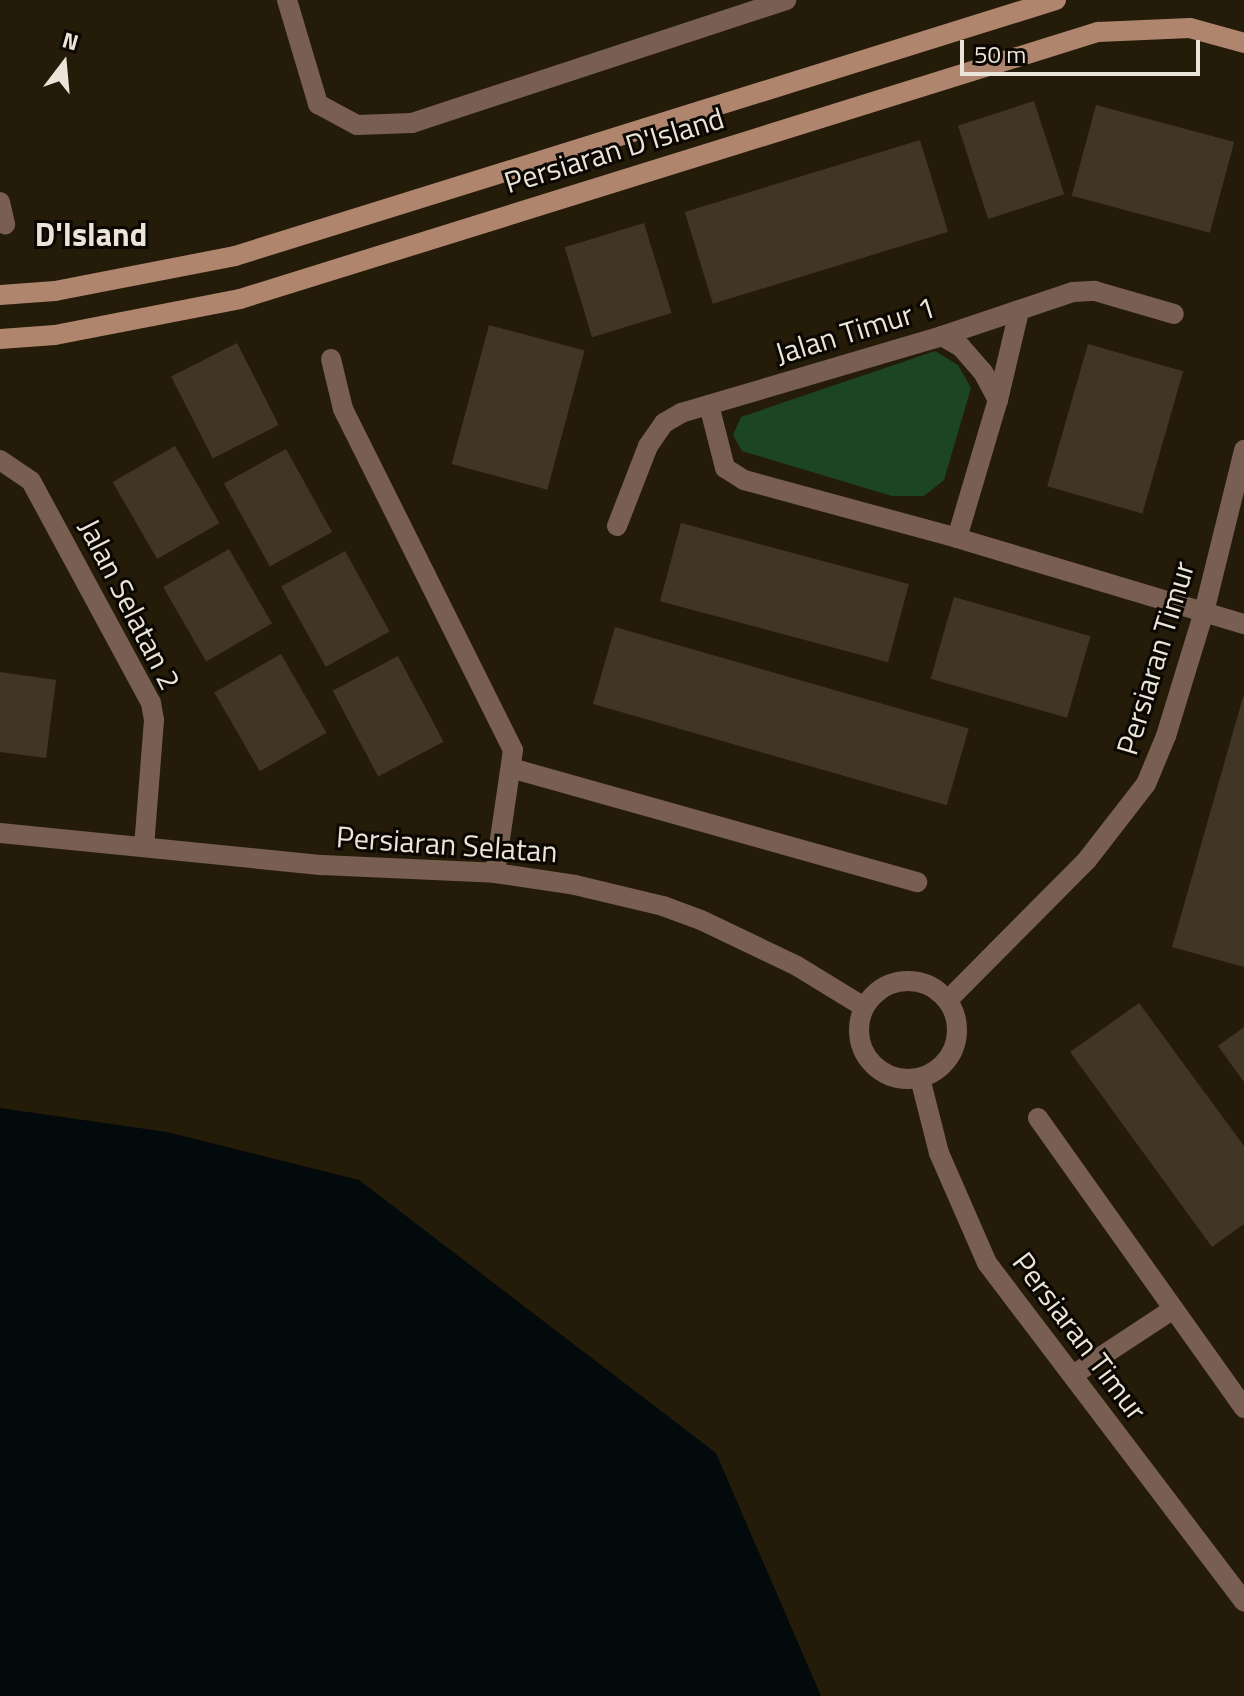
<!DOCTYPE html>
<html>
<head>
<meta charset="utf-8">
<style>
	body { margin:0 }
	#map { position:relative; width:1244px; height:1696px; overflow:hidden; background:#251b09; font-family:"Titillium Web",sans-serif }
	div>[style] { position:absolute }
	.green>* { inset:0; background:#1c4523 }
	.water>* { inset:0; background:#020a0c }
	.building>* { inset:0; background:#413623; transform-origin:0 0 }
	.street>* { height:20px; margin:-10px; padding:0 10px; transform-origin:10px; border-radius:10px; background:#795f51 }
	.street>.ring { margin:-10px; padding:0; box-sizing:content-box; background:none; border:20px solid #795f51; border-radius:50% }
	.secondary>* { height:20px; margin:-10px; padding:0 10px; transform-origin:10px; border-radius:10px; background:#af856e }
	span { translate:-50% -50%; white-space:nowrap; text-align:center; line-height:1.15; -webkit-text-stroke:6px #0b0702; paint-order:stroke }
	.street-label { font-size:30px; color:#ebe5d9 }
	.neighbourhood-label { font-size:32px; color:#ebe5d9; font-weight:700 }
	.north { position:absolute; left:24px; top:24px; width:80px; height:80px; -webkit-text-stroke:6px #0b0702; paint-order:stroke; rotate:16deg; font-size:22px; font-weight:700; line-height:32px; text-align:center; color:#ebe5d9 }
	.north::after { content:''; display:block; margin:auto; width:28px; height:36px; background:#ebe5d9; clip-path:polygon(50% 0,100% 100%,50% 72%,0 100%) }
	.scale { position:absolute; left:960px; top:40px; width:240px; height:36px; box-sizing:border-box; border:4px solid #ebe5d9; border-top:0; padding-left:10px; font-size:24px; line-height:28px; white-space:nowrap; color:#ebe5d9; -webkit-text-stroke:6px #0b0702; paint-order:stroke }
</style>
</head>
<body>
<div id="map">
	<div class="green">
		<div style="clip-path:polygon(935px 351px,958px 365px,971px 388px,944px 480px,924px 496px,892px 496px,742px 451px,733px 435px,741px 417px)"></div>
	</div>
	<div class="water">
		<div style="clip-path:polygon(0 1108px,167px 1132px,359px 1180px,716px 1453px,821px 1696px,0 1696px)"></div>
	</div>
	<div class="building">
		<div style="left:1034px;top:101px;width:98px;height:80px;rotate:72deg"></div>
		<div style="left:1096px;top:105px;width:143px;height:94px;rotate:15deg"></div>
		<div style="left:920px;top:140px;width:96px;height:246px;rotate:73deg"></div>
		<div style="left:644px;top:223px;width:94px;height:83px;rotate:73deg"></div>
		<div style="left:489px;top:325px;width:99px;height:144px;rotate:15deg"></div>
		<div style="left:237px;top:343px;width:92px;height:74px;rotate:63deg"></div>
		<div style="left:1088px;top:344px;width:99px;height:148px;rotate:16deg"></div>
		<div style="left:175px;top:446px;width:89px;height:72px;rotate:60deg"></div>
		<div style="left:286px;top:449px;width:95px;height:71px;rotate:61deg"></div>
		<div style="left:681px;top:523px;width:236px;height:81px;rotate:15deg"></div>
		<div style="left:229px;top:549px;width:86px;height:76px;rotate:60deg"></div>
		<div style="left:345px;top:551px;width:92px;height:73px;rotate:61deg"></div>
		<div style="left:954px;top:597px;width:142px;height:85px;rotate:16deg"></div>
		<div style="left:615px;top:627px;width:368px;height:80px;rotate:16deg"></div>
		<div style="left:281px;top:654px;width:91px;height:77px;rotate:60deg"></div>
		<div style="left:398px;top:656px;width:97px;height:74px;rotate:62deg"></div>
		<div style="clip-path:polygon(0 672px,56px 680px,46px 758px,0 752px)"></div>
		<div style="clip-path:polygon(1243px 697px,1244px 697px,1244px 967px,1172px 947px)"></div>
		<div style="clip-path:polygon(1139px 1003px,1244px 1146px,1244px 1224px,1212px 1247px,1070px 1052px)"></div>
		<div style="clip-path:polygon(1244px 1027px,1244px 1082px,1218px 1046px)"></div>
	</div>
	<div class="street">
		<div style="left:287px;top:0;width:109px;rotate:73.4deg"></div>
		<div style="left:318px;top:104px;width:44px;rotate:28.3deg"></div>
		<div style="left:357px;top:125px;width:55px;rotate:-2.1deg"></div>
		<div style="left:412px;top:123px;width:394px;rotate:-18.2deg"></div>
		<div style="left:0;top:202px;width:23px;rotate:77deg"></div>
		<div style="left:942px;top:336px;width:22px;rotate:30deg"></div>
		<div style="left:961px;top:347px;width:33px;rotate:49deg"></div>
		<div style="left:983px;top:372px;width:32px;rotate:62deg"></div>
		<div style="left:331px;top:359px;width:51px;rotate:76.5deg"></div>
		<div style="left:343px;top:409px;width:381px;rotate:63.5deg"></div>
		<div style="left:513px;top:750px;width:124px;rotate:98.3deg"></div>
		<div style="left:709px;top:405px;width:65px;rotate:75.7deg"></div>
		<div style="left:725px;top:468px;width:22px;rotate:32deg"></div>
		<div style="left:744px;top:480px;width:221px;rotate:15.2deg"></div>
		<div style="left:957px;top:538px;width:300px;rotate:16.7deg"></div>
		<div style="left:0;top:460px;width:37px;rotate:34deg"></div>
		<div style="left:31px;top:481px;width:252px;rotate:61.6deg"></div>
		<div style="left:151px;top:703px;width:17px;rotate:80deg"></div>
		<div style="left:154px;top:720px;width:126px;rotate:94.5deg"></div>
		<div style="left:617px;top:526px;width:86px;rotate:-68.8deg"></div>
		<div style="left:648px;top:446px;width:28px;rotate:-55deg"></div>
		<div style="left:664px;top:423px;width:20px;rotate:-30deg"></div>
		<div style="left:681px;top:413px;width:272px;rotate:-16.4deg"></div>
		<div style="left:942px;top:336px;width:138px;rotate:-18.6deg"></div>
		<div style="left:1073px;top:292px;width:22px;rotate:-3deg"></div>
		<div style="left:1095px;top:291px;width:82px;rotate:16.2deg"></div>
		<div style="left:957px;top:538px;width:144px;rotate:-73.5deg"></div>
		<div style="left:998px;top:400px;width:91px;rotate:-76.7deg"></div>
		<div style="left:511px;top:768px;width:422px;rotate:15.7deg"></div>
		<div style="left:0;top:833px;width:324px;rotate:5.7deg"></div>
		<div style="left:322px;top:865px;width:173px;rotate:2.6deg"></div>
		<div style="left:495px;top:873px;width:81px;rotate:8.5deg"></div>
		<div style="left:575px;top:885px;width:90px;rotate:13.4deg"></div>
		<div style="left:663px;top:906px;width:40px;rotate:20.2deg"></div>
		<div style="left:701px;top:920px;width:106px;rotate:25.6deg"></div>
		<div style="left:797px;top:966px;width:79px;rotate:31.5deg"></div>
		<div class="ring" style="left:859px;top:981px;width:78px;height:78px"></div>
		<div style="left:948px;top:1000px;width:197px;rotate:-45.2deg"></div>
		<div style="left:1087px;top:860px;width:96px;rotate:-52.2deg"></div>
		<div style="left:1146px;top:784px;width:52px;rotate:-67.4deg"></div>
		<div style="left:1166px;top:736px;width:130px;rotate:-73deg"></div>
		<div style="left:1204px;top:612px;width:167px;rotate:-76.1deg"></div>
		<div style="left:920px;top:1078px;width:77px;rotate:75.8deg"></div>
		<div style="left:939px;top:1153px;width:120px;rotate:66.4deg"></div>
		<div style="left:987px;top:1263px;width:425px;rotate:52.8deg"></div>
		<div style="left:1038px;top:1118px;width:356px;rotate:54.6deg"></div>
		<div style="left:1073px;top:1375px;width:118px;rotate:-33.3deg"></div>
	</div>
	<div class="secondary">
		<div style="left:0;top:295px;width:55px;rotate:-4.2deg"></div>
		<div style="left:55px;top:291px;width:183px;rotate:-11deg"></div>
		<div style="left:235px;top:256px;width:860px;rotate:-17.32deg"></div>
		<div style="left:0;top:339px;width:55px;rotate:-4.2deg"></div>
		<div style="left:55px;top:335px;width:188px;rotate:-11deg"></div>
		<div style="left:240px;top:299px;width:899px;rotate:-17.29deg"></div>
		<div style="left:1098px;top:32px;width:92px;rotate:-2.5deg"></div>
		<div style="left:1190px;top:28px;width:56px;rotate:15.5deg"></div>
	</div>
	<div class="street-label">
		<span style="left:614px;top:150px;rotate:-17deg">Persiaran D'Island</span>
		<span style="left:855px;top:330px;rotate:-17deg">Jalan Timur 1</span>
		<span style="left:130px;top:604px;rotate:63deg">Jalan Selatan 2</span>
		<span style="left:1155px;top:658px;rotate:-73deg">Persiaran Timur</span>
		<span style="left:447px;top:844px;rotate:4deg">Persiaran Selatan</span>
		<span style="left:1080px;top:1336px;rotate:53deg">Persiaran Timur</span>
	</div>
	<div class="neighbourhood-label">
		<span style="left:91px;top:234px">D'Island</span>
	</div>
	<div class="north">N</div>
	<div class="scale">50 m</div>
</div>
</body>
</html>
